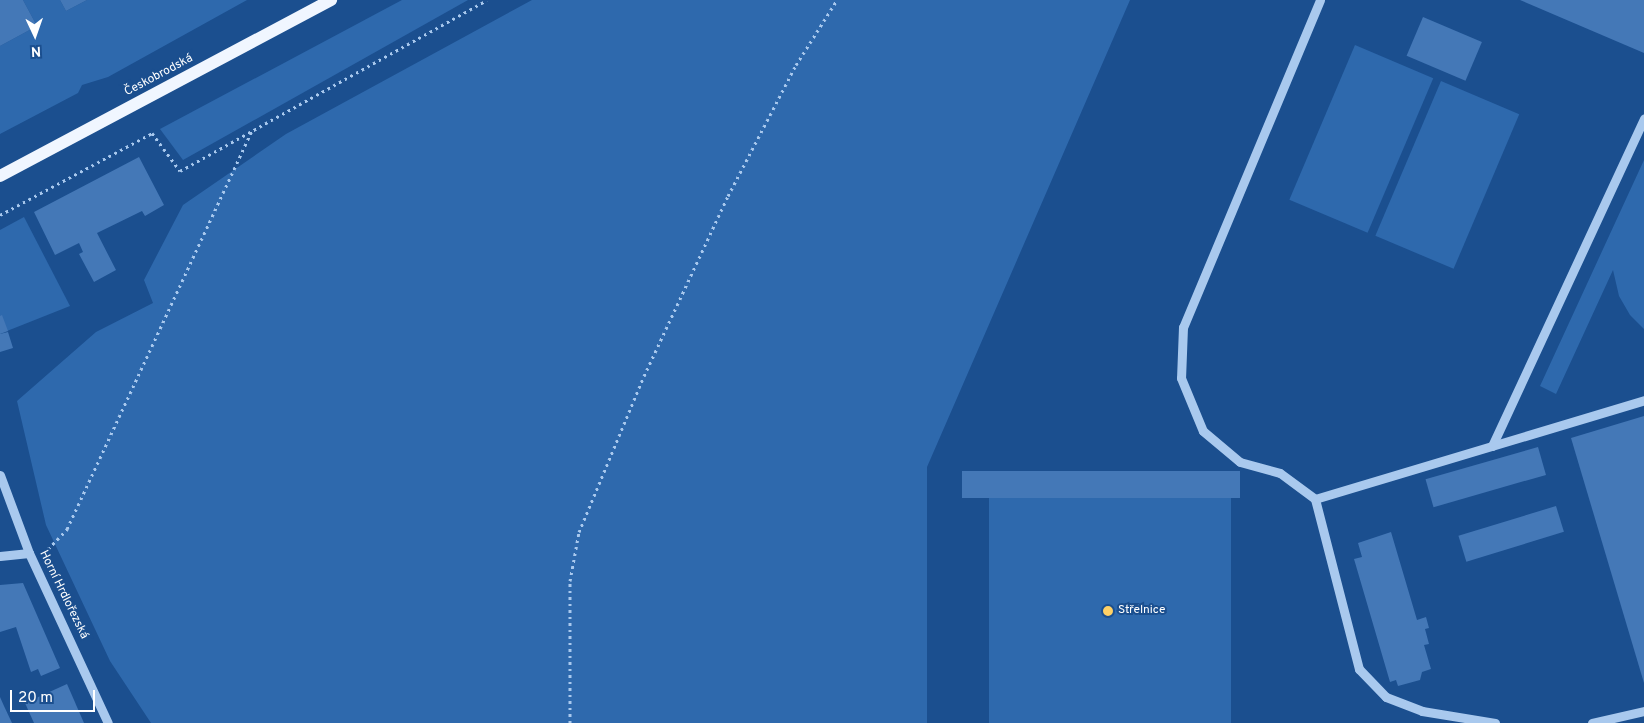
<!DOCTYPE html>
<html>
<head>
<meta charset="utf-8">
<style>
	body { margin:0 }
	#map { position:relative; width:1644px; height:723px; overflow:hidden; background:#1b4f8f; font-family:Overpass,sans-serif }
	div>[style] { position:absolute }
	.green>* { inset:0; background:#2e69ad; transform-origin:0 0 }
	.building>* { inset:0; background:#4478b7; transform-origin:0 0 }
	.path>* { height:3px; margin-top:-1.5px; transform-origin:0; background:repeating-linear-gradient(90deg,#a9c9ee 0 2.5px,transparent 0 6.5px) }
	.minor>* { height:9px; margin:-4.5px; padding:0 4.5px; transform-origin:4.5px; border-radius:4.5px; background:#a9c9ee }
	.major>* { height:12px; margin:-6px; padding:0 6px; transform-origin:6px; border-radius:6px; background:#f0f6ff }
	.dots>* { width:14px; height:14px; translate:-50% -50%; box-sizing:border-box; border:2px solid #1b4f8f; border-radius:50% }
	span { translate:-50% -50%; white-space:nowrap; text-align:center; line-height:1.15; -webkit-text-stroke:4px #1b4f8f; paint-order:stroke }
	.street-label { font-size:12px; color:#fff }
	.poi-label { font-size:12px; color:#fff }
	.left { translate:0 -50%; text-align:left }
	.north { position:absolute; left:10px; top:10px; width:50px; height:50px; -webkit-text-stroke:4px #1b4f8f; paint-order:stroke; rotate:177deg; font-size:14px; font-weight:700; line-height:20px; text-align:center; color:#fff }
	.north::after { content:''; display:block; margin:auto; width:18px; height:22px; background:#fff; clip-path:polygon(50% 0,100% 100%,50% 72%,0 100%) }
	.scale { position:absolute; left:10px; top:690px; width:85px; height:22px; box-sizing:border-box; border:2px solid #fff; border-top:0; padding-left:6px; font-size:15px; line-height:18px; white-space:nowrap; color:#fff; -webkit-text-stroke:4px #1b4f8f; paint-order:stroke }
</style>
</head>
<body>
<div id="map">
	<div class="green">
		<div style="clip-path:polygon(23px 0,60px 0,66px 11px,87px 0,247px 0,108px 77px,82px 85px,78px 93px,0 134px,0 46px,37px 26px)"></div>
		<div style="clip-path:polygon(402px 0,468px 0,183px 160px,160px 129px)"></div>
		<div style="clip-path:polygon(532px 0,1130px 0,927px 467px,927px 723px,151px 723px,110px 661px,46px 525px,17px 401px,96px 332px,153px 303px,144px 280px,183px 205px,286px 134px)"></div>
		<div style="left:1355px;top:45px;width:85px;height:168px;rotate:23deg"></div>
		<div style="left:1441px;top:81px;width:85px;height:168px;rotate:23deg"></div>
		<div style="clip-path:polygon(1644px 160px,1644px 329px,1630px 315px,1619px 296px,1613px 270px,1556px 394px,1540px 386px)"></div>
		<div style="clip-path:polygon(24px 217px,70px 306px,7px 331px,0 316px,0 230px)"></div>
		<div style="left:989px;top:498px;width:242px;height:225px"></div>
	</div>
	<div class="building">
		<div style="clip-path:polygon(0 0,23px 0,37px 26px,0 46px)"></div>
		<div style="clip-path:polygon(60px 0,87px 0,66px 11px)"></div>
		<div style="clip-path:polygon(1520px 0,1644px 0,1644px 53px)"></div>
		<div style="left:1423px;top:17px;width:64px;height:42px;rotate:23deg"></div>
		<div style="clip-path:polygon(139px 157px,164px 205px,145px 216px,142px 211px,97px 233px,116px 270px,94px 282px,79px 254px,83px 252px,79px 243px,55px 255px,34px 212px)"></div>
		<div style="clip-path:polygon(2px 315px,8px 331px,0 334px,0 316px)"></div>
		<div style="clip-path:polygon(8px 332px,13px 348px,0 352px,0 334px)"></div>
		<div style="clip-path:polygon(1644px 416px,1644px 683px,1571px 438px)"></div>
		<div style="left:1538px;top:447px;width:29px;height:117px;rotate:74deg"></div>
		<div style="left:962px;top:471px;width:278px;height:27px"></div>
		<div style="left:1556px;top:506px;width:27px;height:102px;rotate:73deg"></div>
		<div style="clip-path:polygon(1391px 532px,1417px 620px,1426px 617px,1429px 628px,1425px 629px,1429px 644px,1424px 645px,1431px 669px,1422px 672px,1420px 680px,1398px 686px,1396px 680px,1390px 682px,1354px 559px,1362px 557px,1358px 543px)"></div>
		<div style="clip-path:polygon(23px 583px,60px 668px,41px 676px,38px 669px,31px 672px,16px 627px,0 632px,0 585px)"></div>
		<div style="clip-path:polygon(67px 684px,84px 723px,34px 723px,25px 703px)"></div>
		<div style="clip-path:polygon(0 697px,4px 706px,12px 723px,0 723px)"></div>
	</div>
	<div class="path">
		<div style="left:0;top:215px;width:173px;rotate:-28.3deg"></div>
		<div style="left:152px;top:133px;width:47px;rotate:53.6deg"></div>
		<div style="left:180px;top:171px;width:351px;rotate:-29.1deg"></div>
		<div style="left:48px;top:549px;width:28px;rotate:-46deg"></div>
		<div style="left:67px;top:529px;width:440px;rotate:-65.1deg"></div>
		<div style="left:570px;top:723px;width:142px;rotate:-90deg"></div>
		<div style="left:570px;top:581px;width:50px;rotate:-79.6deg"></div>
		<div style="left:579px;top:532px;width:169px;rotate:-67.4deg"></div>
		<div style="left:644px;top:376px;width:199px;rotate:-65deg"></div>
		<div style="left:728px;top:196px;width:148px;rotate:-62.6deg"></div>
		<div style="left:796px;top:65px;width:77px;rotate:-57.8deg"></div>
	</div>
	<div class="minor">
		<div style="left:1320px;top:0;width:355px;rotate:112.7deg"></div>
		<div style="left:1183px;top:327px;width:51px;rotate:92.2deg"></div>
		<div style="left:1181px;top:378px;width:57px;rotate:67.5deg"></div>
		<div style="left:1203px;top:431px;width:48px;rotate:40deg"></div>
		<div style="left:1240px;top:462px;width:41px;rotate:15.4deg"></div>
		<div style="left:1280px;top:473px;width:44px;rotate:36.6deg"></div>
		<div style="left:1315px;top:499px;width:176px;rotate:75.5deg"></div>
		<div style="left:1359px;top:669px;width:39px;rotate:46deg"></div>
		<div style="left:1386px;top:697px;width:39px;rotate:21deg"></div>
		<div style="left:1422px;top:711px;width:74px;rotate:9.3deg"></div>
		<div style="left:1492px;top:446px;width:361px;rotate:-65.1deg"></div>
		<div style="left:0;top:475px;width:83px;rotate:69.6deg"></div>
		<div style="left:29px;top:553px;width:187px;rotate:65.1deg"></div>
		<div style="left:1315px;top:499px;width:344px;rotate:-16.7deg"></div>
		<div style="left:0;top:556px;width:29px;rotate:-6deg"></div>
		<div style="left:1592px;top:723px;width:53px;rotate:-13deg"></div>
	</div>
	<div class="major">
		<div style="left:0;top:176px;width:375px;rotate:-28deg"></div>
	</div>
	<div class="dots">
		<div style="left:1108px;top:611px;background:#ffd166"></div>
	</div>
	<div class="street-label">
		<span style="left:159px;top:76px;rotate:-28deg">Českobrodská</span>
		<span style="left:63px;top:595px;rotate:64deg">Horní Hrdlořezská</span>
	</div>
	<div class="poi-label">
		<span class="left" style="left:1118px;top:611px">Střelnice</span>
	</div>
	<div class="north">N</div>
	<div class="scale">20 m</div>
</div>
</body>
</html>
